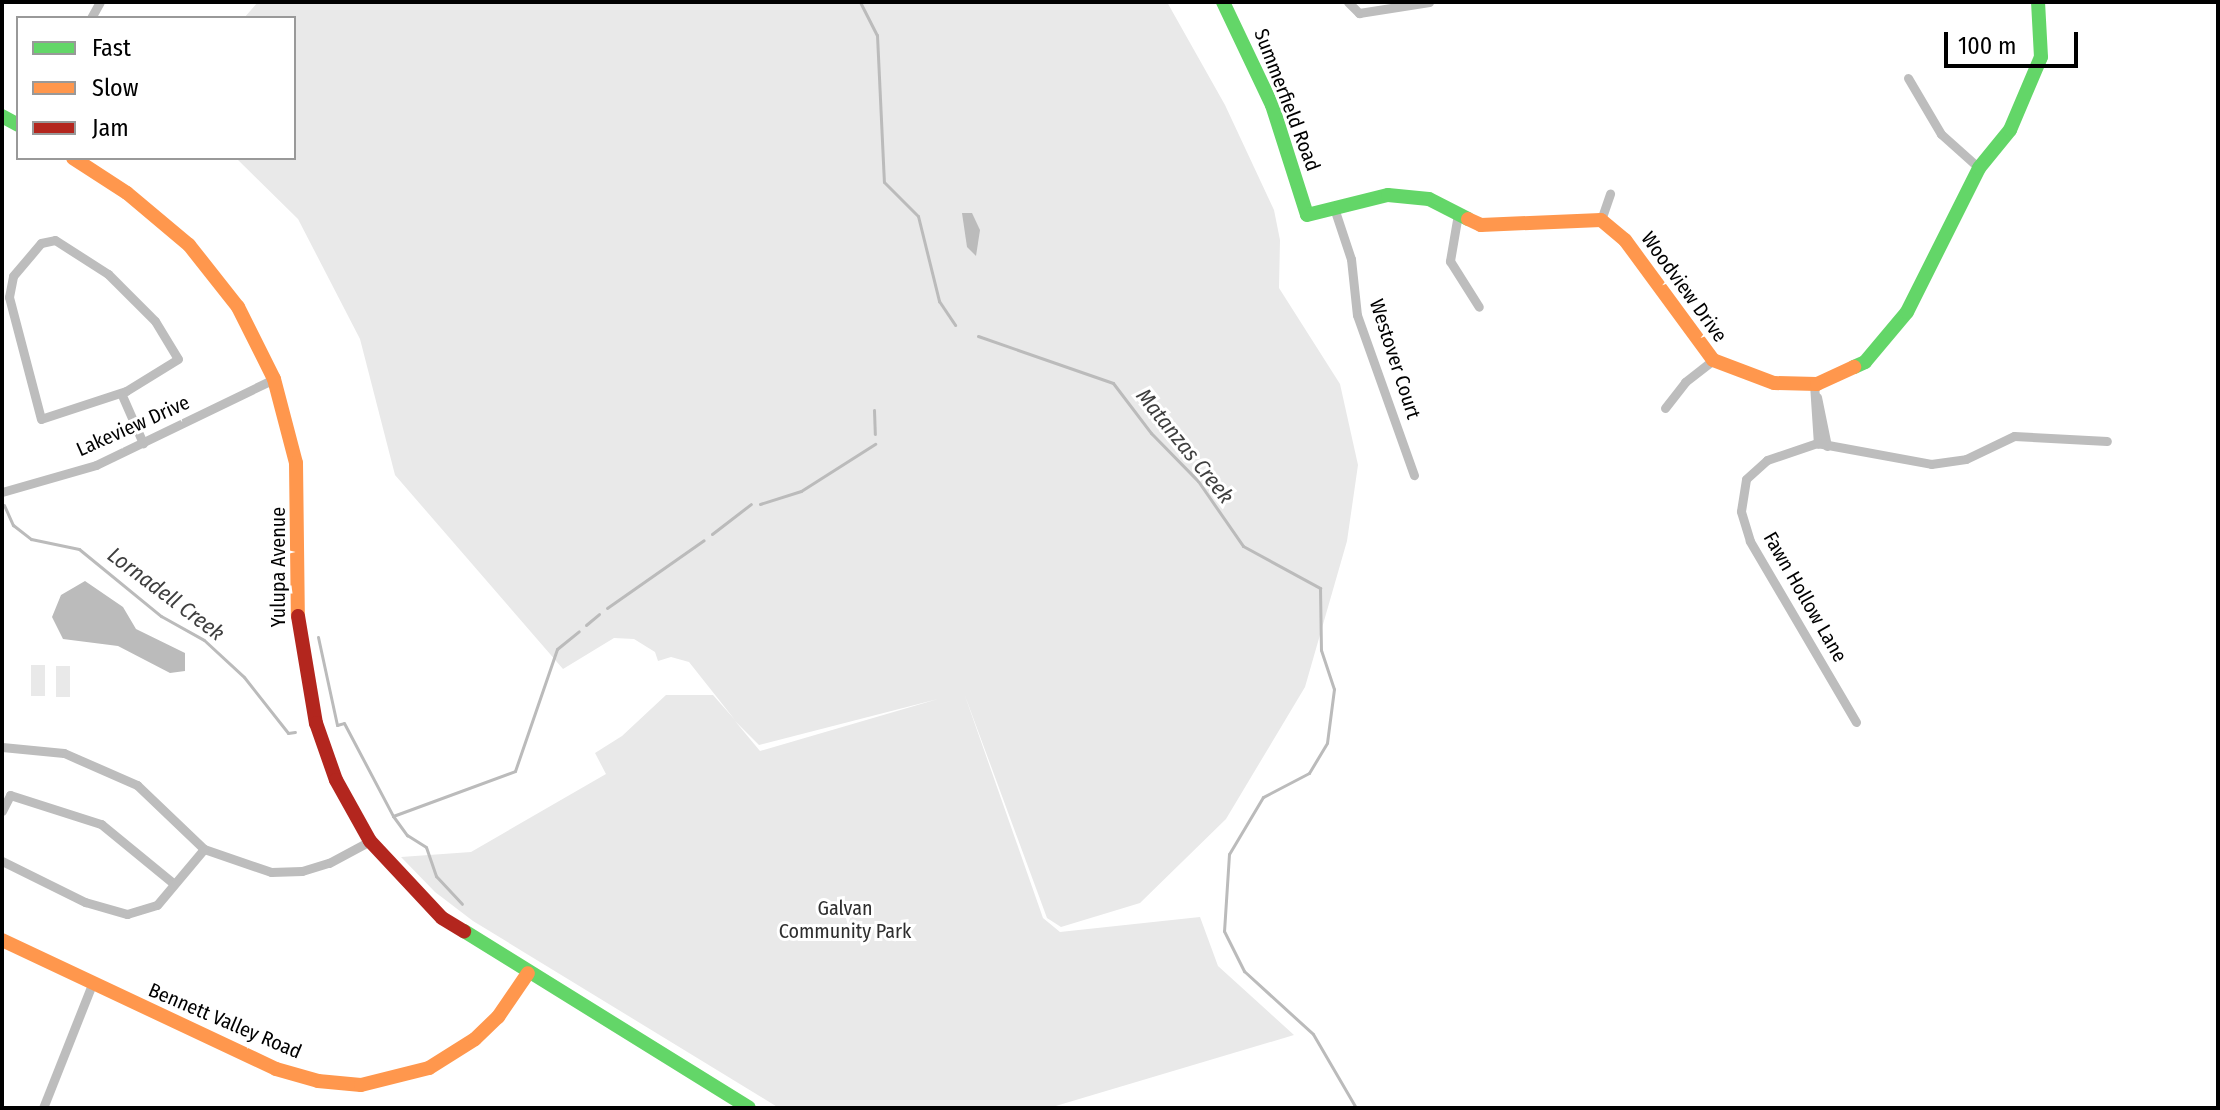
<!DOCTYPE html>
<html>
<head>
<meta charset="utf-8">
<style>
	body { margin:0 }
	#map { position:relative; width:2220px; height:1110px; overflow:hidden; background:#fff; font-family:"Fira Sans Condensed",sans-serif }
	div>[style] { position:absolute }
	.green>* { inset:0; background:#e9e9e9; transform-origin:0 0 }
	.water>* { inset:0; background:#bbb }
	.stream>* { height:3px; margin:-1.5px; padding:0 1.5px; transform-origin:1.5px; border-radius:1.5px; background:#bbb }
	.street>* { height:9px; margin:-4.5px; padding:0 4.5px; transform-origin:4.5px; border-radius:4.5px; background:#bdbdbd }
	.fast>* { height:14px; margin:-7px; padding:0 7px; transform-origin:7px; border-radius:7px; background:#63d668 }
	.slow>* { height:14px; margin:-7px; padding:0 7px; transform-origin:7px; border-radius:7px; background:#ff974d }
	.jam>* { height:14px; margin:-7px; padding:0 7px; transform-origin:7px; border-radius:7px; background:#b3261e }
	span { translate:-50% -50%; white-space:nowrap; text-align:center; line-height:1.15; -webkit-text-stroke:6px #fff; paint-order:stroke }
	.street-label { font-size:20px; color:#000 }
	.park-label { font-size:20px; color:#2e2e2e }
	.water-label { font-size:22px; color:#3f3f3f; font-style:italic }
	.frame { position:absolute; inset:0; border:4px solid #000; pointer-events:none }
	.legend { position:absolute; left:16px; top:16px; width:280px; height:144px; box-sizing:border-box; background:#fff; border:2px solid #999; margin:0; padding:10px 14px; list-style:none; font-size:24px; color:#000 }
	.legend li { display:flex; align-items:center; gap:16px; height:40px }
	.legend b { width:40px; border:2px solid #999 }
	.scale { position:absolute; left:1944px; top:32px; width:134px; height:36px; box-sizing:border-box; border:4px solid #000; border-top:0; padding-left:10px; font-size:24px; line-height:28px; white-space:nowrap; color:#000; -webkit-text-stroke:6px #fff; paint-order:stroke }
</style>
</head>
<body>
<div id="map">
	<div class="green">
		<div style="clip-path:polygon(evenodd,258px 2px,1167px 2px,1225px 105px,1274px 210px,1280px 240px,1279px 288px,1340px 384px,1358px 465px,1347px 541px,1305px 687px,1226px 819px,1140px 903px,1061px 927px,1047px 918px,964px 693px,1043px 918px,1060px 932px,1200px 917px,1218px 966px,1294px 1035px,1049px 1108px,779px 1108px,473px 921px,435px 892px,401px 857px,471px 852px,606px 774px,595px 753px,622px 736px,666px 695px,713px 695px,735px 720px,689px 662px,671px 657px,658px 661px,655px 652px,634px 639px,614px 638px,563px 669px,395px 475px,360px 339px,298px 219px,236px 158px,294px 158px,294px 18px,244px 18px,258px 2px,938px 699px,760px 751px,735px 721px,759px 745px,938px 699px)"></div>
		<div style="left:31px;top:665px;width:14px;height:31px"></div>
		<div style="left:56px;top:666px;width:14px;height:31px"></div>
	</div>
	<div class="water">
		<div style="clip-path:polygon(962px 213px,972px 213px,980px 230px,976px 256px,967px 247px)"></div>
		<div style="clip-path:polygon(85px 581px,123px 607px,136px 629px,185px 653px,185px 671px,170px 673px,118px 646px,63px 639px,52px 617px,61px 595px)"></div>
	</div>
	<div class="stream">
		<div style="left:860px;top:2px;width:37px;rotate:63deg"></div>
		<div style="left:877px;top:35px;width:147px;rotate:87.3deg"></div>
		<div style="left:884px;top:182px;width:48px;rotate:45deg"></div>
		<div style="left:918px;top:216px;width:88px;rotate:76.1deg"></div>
		<div style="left:939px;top:301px;width:29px;rotate:56deg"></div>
		<div style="left:978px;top:336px;width:143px;rotate:19.2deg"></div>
		<div style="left:1113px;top:383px;width:63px;rotate:52.8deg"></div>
		<div style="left:1151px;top:433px;width:67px;rotate:45.6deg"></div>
		<div style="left:1198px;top:481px;width:79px;rotate:55.3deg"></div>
		<div style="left:1243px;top:546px;width:88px;rotate:28.6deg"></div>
		<div style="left:1320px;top:588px;width:62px;rotate:89.1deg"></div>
		<div style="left:1321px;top:650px;width:41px;rotate:71.6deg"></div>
		<div style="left:1334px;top:689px;width:54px;rotate:97.4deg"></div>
		<div style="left:1327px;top:743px;width:35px;rotate:121deg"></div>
		<div style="left:1309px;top:773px;width:52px;rotate:152.4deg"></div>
		<div style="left:1263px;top:797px;width:66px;rotate:120.8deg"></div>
		<div style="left:1229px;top:854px;width:77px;rotate:93.7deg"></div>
		<div style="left:1224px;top:931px;width:45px;rotate:63.4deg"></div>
		<div style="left:1244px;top:971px;width:93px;rotate:42.4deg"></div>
		<div style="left:1313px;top:1034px;width:86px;rotate:59.8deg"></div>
		<div style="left:874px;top:410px;width:24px;rotate:88deg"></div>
		<div style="left:760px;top:504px;width:43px;rotate:-17.6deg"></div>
		<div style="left:801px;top:491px;width:88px;rotate:-32.4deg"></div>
		<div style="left:4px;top:505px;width:22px;rotate:66deg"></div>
		<div style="left:13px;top:525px;width:23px;rotate:38deg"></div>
		<div style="left:31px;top:539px;width:49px;rotate:11.8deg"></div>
		<div style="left:79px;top:549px;width:106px;rotate:39.3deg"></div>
		<div style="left:161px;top:616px;width:49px;rotate:29.2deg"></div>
		<div style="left:204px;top:640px;width:54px;rotate:42.8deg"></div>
		<div style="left:244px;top:677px;width:71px;rotate:51.8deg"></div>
		<div style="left:288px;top:733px;width:7px;rotate:-8deg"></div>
		<div style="left:712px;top:534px;width:49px;rotate:-37.6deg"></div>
		<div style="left:607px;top:608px;width:118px;rotate:-35deg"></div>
		<div style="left:586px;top:625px;width:17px;rotate:-40deg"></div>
		<div style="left:318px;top:637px;width:90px;rotate:77.8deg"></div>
		<div style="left:337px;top:725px;width:7px;rotate:-16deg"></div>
		<div style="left:344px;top:723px;width:105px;rotate:62.2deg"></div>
		<div style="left:393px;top:816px;width:130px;rotate:-20.2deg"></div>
		<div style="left:515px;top:771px;width:129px;rotate:-71deg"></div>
		<div style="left:557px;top:649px;width:28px;rotate:-39deg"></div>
		<div style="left:393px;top:816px;width:24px;rotate:54deg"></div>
		<div style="left:407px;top:835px;width:22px;rotate:32deg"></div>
		<div style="left:426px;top:847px;width:31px;rotate:71deg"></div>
		<div style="left:436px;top:876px;width:38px;rotate:47deg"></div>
	</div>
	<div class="street">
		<div style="left:1348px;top:2px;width:16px;rotate:45deg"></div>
		<div style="left:1359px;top:13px;width:71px;rotate:-8.9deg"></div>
		<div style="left:91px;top:18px;width:18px;rotate:-61deg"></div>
		<div style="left:1908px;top:78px;width:65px;rotate:59.5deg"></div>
		<div style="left:1941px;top:134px;width:51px;rotate:41.8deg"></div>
		<div style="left:1334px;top:208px;width:54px;rotate:71.6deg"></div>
		<div style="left:1351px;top:259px;width:56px;rotate:83.9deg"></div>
		<div style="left:1357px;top:315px;width:170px;rotate:70.4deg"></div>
		<div style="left:1458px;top:214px;width:48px;rotate:99.7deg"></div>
		<div style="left:1450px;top:261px;width:54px;rotate:57.8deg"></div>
		<div style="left:1601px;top:220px;width:28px;rotate:-71deg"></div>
		<div style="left:55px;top:240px;width:63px;rotate:32.7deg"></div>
		<div style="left:108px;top:274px;width:66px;rotate:45deg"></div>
		<div style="left:155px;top:321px;width:44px;rotate:58.8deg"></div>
		<div style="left:178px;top:359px;width:61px;rotate:148.4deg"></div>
		<div style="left:126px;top:391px;width:89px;rotate:161.8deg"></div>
		<div style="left:41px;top:419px;width:126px;rotate:-104.7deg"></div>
		<div style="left:9px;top:297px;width:21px;rotate:-79deg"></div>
		<div style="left:13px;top:276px;width:43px;rotate:-49.7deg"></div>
		<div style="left:41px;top:243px;width:14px;rotate:-12deg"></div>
		<div style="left:1814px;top:384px;width:60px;rotate:86.2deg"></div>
		<div style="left:121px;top:393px;width:55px;rotate:66.3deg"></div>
		<div style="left:1817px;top:397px;width:50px;rotate:78.5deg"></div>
		<div style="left:1665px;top:408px;width:33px;rotate:-52deg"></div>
		<div style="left:1685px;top:382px;width:36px;rotate:-38deg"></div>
		<div style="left:2px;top:492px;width:98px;rotate:-16deg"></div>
		<div style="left:96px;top:465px;width:198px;rotate:-25.8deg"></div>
		<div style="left:1856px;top:722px;width:210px;rotate:-120.4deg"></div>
		<div style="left:1750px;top:541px;width:31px;rotate:-107deg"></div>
		<div style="left:1741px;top:511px;width:32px;rotate:-81deg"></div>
		<div style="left:1746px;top:479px;width:28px;rotate:-42deg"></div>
		<div style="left:1767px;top:460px;width:53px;rotate:-18.8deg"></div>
		<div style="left:1817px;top:443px;width:116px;rotate:10.4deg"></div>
		<div style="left:1931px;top:464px;width:35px;rotate:-8deg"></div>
		<div style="left:1966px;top:459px;width:53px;rotate:-25.6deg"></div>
		<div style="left:2014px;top:436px;width:93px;rotate:3.1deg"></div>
		<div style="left:2px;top:747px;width:62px;rotate:5.5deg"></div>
		<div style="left:64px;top:753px;width:80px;rotate:23.7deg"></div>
		<div style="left:137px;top:785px;width:93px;rotate:43.7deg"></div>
		<div style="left:204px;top:849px;width:71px;rotate:18.9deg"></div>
		<div style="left:271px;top:872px;width:31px;rotate:-2deg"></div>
		<div style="left:302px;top:871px;width:28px;rotate:-17deg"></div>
		<div style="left:329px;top:863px;width:47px;rotate:-28.2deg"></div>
		<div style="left:2px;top:811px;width:18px;rotate:-63deg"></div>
		<div style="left:10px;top:795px;width:96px;rotate:17.7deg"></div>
		<div style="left:101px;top:824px;width:93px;rotate:39.3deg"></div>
		<div style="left:2px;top:861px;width:93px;rotate:26.3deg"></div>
		<div style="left:85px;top:902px;width:44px;rotate:15.9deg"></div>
		<div style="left:127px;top:914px;width:31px;rotate:-17deg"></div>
		<div style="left:157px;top:905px;width:73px;rotate:-50deg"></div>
		<div style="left:43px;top:1108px;width:133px;rotate:-68.4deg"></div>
	</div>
	<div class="fast">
		<div style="left:1223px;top:2px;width:114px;rotate:64.6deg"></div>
		<div style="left:1272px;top:105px;width:115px;rotate:72.3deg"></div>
		<div style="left:1307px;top:215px;width:83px;rotate:-13.9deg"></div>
		<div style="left:1388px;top:195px;width:41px;rotate:5.6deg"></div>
		<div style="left:1429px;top:199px;width:44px;rotate:27.1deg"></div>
		<div style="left:2px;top:116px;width:18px;rotate:29deg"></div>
		<div style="left:1854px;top:367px;width:12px;rotate:-24deg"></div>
		<div style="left:1865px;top:362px;width:65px;rotate:-50deg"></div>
		<div style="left:1907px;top:312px;width:161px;rotate:-63.4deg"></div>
		<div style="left:1979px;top:168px;width:49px;rotate:-50.8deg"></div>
		<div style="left:2010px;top:130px;width:79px;rotate:-67deg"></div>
		<div style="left:2041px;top:57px;width:55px;rotate:-93.1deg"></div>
		<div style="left:464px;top:931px;width:335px;rotate:31.8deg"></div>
	</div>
	<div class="slow">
		<div style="left:73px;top:158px;width:64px;rotate:32.9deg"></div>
		<div style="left:127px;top:193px;width:81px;rotate:40deg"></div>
		<div style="left:189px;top:245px;width:79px;rotate:51.7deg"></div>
		<div style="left:238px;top:307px;width:80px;rotate:63.4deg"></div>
		<div style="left:274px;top:379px;width:87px;rotate:75.3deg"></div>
		<div style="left:296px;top:463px;width:153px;rotate:89.3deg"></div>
		<div style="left:1468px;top:219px;width:14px;rotate:25deg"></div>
		<div style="left:1481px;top:225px;width:120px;rotate:-2.4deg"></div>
		<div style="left:1601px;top:220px;width:31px;rotate:40deg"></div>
		<div style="left:1625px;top:240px;width:149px;rotate:53.7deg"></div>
		<div style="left:1713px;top:360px;width:65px;rotate:20.7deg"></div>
		<div style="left:1774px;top:383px;width:43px;rotate:1.3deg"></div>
		<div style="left:1817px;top:384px;width:41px;rotate:-24.7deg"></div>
		<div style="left:2px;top:940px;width:303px;rotate:25.2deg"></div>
		<div style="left:276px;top:1069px;width:44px;rotate:15.9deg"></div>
		<div style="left:318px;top:1081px;width:43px;rotate:5.3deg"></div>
		<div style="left:361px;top:1085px;width:70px;rotate:-14deg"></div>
		<div style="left:429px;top:1068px;width:54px;rotate:-32.2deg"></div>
		<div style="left:475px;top:1039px;width:32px;rotate:-44deg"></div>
		<div style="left:498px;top:1017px;width:53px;rotate:-55.7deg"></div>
	</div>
	<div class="jam">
		<div style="left:298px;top:616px;width:109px;rotate:80.5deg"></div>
		<div style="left:316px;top:723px;width:60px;rotate:70.7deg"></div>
		<div style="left:336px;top:780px;width:70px;rotate:60.9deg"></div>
		<div style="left:370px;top:841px;width:105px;rotate:46.9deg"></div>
		<div style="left:442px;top:918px;width:26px;rotate:31deg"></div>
	</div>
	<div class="street-label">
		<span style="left:1287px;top:100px;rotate:69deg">Summerfield Road</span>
		<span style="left:1684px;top:287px;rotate:54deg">Woodview Drive</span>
		<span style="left:1395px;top:359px;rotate:72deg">Westover Court</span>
		<span style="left:133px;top:426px;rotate:-24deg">Lakeview Drive</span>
		<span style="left:278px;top:567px;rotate:-90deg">Yulupa Avenue</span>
		<span style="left:1805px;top:597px;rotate:60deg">Fawn Hollow Lane</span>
		<span style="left:225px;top:1021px;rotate:23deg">Bennett Valley Road</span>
	</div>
	<div class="park-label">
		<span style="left:845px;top:920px">Galvan<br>Community Park</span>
	</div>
	<div class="water-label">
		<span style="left:1185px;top:446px;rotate:51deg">Matanzas Creek</span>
		<span style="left:166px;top:594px;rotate:37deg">Lornadell Creek</span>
	</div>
	<div class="frame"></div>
	<ul class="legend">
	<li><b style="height:10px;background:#63d668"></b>Fast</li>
	<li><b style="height:10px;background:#ff974d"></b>Slow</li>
	<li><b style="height:10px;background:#b3261e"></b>Jam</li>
	</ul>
	<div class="scale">100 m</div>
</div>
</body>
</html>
